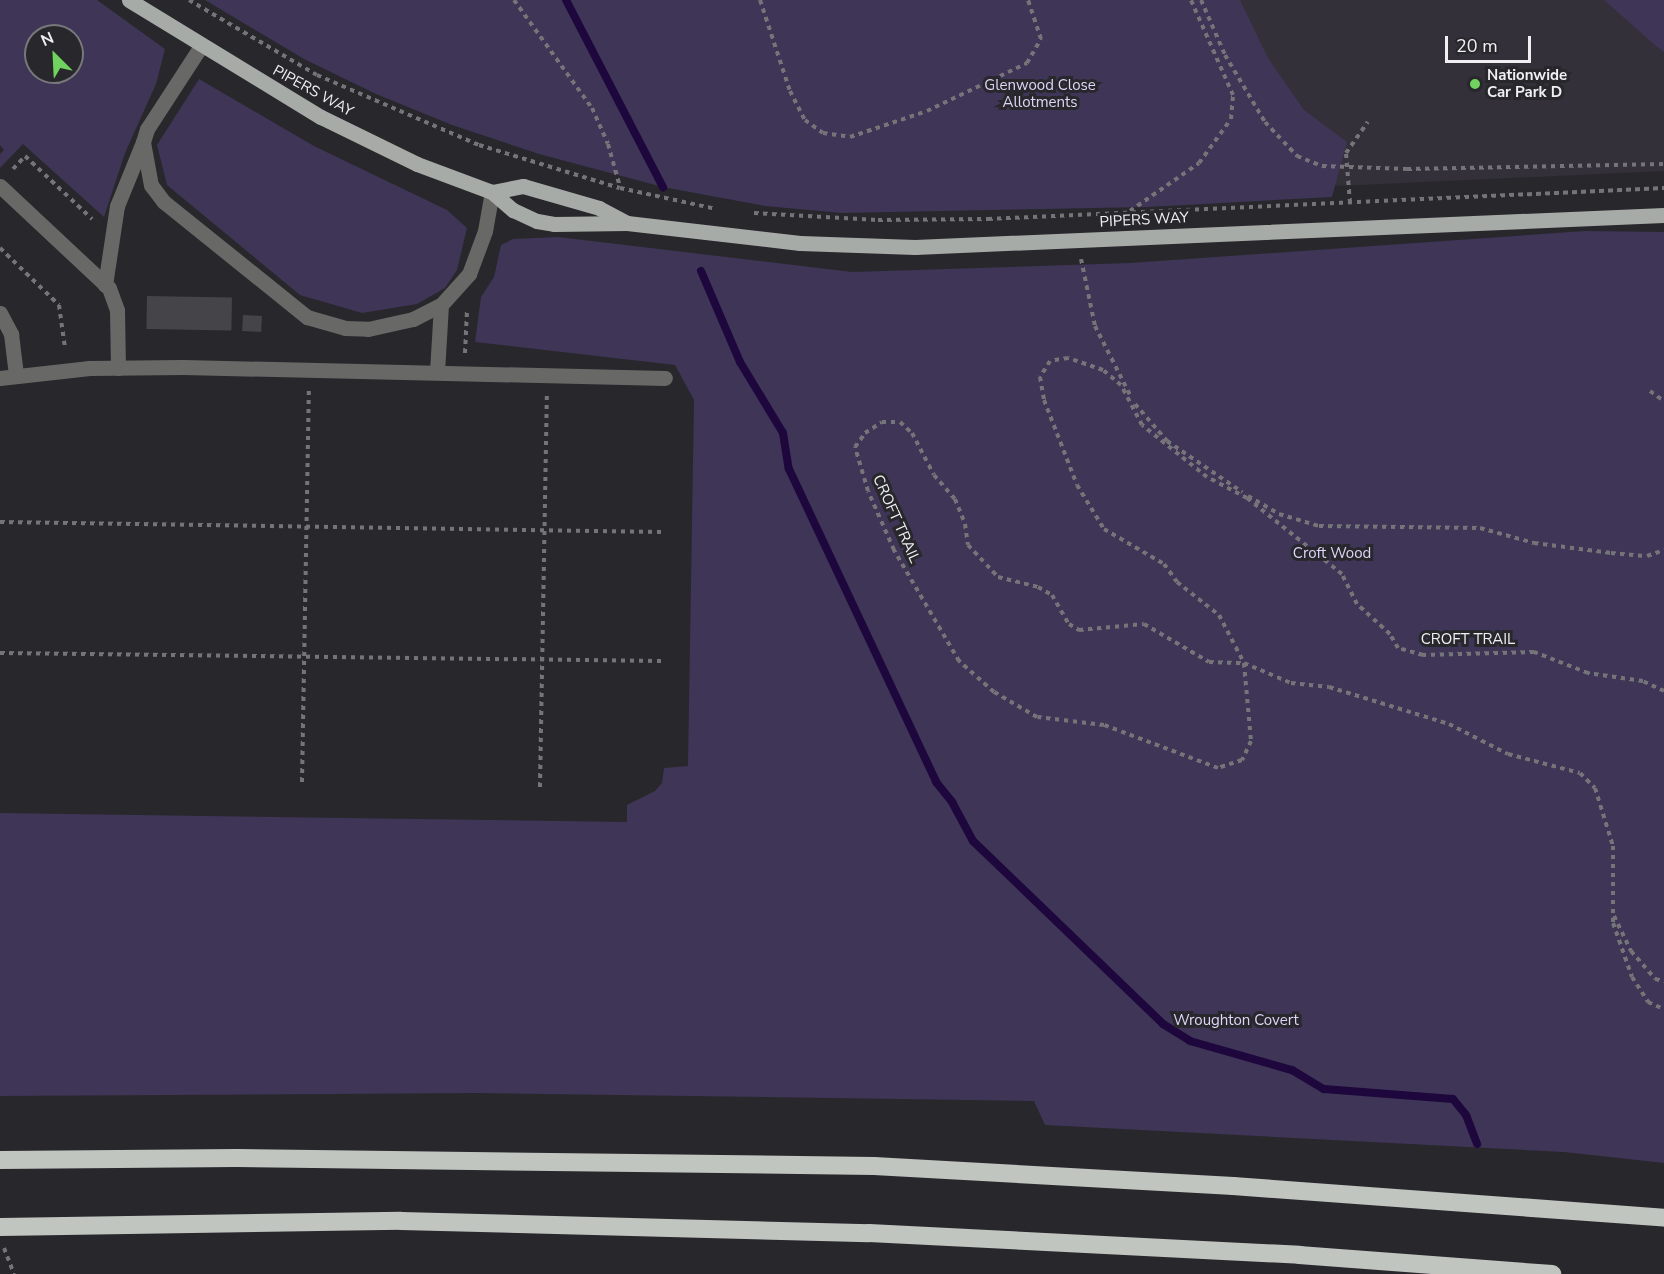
<!DOCTYPE html>
<html>
<head>
<meta charset="utf-8">
<style>
	body { margin:0 }
	#map { position:relative; width:1664px; height:1274px; overflow:hidden; background:#28272c; font-family:"Nunito Sans",sans-serif }
	div>[style] { position:absolute }
	[style*='--x'] { left:calc(var(--x)*1px); top:calc(var(--y)*1px); width:calc(var(--w)*1px); rotate:calc(var(--a)*1deg) }
	.built>* { inset:0; background:#33303a }
	.green>* { inset:0; background:#3f3556 }
	.stream>* { height:8px; margin:-4px; padding:0 4px; transform-origin:4px; border-radius:4px; background:#1e073d }
	.building>* { inset:0; background:#454449; transform-origin:0 0 }
	.path>* { height:4px; margin-top:-2px; transform-origin:0; background:repeating-linear-gradient(90deg,#757478 0 4.5px,transparent 0 9px) }
	.minor>* { height:15px; margin:-7.5px; padding:0 7.5px; transform-origin:7.5px; border-radius:7.5px; background:#686967 }
	.major>* { height:15px; margin:-7.5px; padding:0 7.5px; transform-origin:7.5px; border-radius:7.5px; background:#a7aba7 }
	.highway>* { height:18px; margin:-9px; padding:0 9px; transform-origin:9px; border-radius:9px; background:#c0c5c0 }
	.dots>* { width:16px; height:16px; translate:-50% -50%; box-sizing:border-box; border:3px solid #28272c; border-radius:50% }
	span { translate:-50% -50%; white-space:nowrap; text-align:center; line-height:1.15; -webkit-text-stroke:6px #28272c; paint-order:stroke }
	.poi-label { font-size:15px; color:#f0eff2; font-weight:700 }
	.left { translate:0 -50%; text-align:left }
	.park-label { font-size:15px; color:#ded5f9 }
	.street-label { font-size:15px; color:#f0eff2 }
	.north { position:absolute; left:24px; top:24px; width:60px; height:60px; box-sizing:border-box; background:#28272c; border:2px solid #78777b; border-radius:50%; rotate:336deg; font-size:16px; font-weight:700; line-height:24px; text-align:center; color:#f0eff2 }
	.north::after { content:''; display:block; margin:auto; width:21px; height:27px; background:#70d35f; clip-path:polygon(50% 0,100% 100%,50% 72%,0 100%) }
	.scale { position:absolute; left:1445px; top:36px; width:86px; height:27px; box-sizing:border-box; border:3px solid #f0eff2; border-top:0; padding-left:8px; font-size:18px; line-height:21px; white-space:nowrap; color:#f0eff2; -webkit-text-stroke:4px #28272c; paint-order:stroke }
</style>
</head>
<body>
<div id="map">
	<div class="built">
		<i style="clip-path:polygon(1196px 0,1664px 0,1664px 171px,1338px 186px,1294px 167px)"></i>
	</div>
	<div class="green">
		<i style="clip-path:polygon(evenodd,0 0,97px 0,165px 49px,156px 84px,125px 153px,104px 217px,23px 144px,0 168px,0 154px,4px 150px,0 145px,0 0,36px 36px,72px 36px,72px 72px,36px 72px,36px 36px)"></i>
		<i style="clip-path:polygon(205px 0,1240px 0,1268px 58px,1304px 110px,1347px 142px,1332px 197px,1148px 207px,842px 213px,765px 206px,663px 187px,539px 154px,452px 125px,376px 94px,304px 59px)"></i>
		<i style="clip-path:polygon(1604px 0,1664px 0,1664px 52px,1656px 46px)"></i>
		<i style="clip-path:polygon(199px 79px,314px 146px,447px 210px,467px 228px,457px 270px,445px 288px,417px 304px,362px 313px,300px 295px,167px 185px,157px 145px)"></i>
		<i style="clip-path:polygon(1585px 231px,1664px 232px,1664px 1163px,1564px 1152px,1045px 1125px,1034px 1101px,478px 1093px,0 1096px,0 813px,627px 822px,627px 805px,655px 791px,662px 783px,664px 768px,688px 766px,694px 400px,675px 365px,475px 342px,481px 297px,494px 277px,501px 245px,513px 239px,558px 237px,852px 272px,1130px 263px)"></i>
	</div>
	<div class="stream">
		<i style="--x:566;--y:0;--w:211;--a:62.6"></i>
		<i style="--x:701;--y:271;--w:99;--a:66.8"></i>
		<i style="--x:740;--y:362;--w:83;--a:58.8"></i>
		<i style="--x:783;--y:433;--w:36;--a:81"></i>
		<i style="--x:789;--y:469;--w:346;--a:64.8"></i>
		<i style="--x:936;--y:782;--w:26;--a:51"></i>
		<i style="--x:952;--y:802;--w:44;--a:61.7"></i>
		<i style="--x:973;--y:841;--w:264;--a:43.9"></i>
		<i style="--x:1163;--y:1024;--w:32;--a:32"></i>
		<i style="--x:1190;--y:1041;--w:106;--a:15.9"></i>
		<i style="--x:1292;--y:1070;--w:37;--a:31"></i>
		<i style="--x:1324;--y:1089;--w:129;--a:4.4"></i>
		<i style="--x:1453;--y:1099;--w:21;--a:51"></i>
		<i style="--x:1466;--y:1115;--w:31;--a:69"></i>
	</div>
	<div class="building">
		<i style="left:147px;top:296px;width:85px;height:33px;rotate:1deg"></i>
		<i style="left:243px;top:315px;width:19px;height:16px;rotate:3deg"></i>
	</div>
	<div class="path">
		<i style="--x:189;--y:0;--w:148;--a:30.4"></i>
		<i style="--x:317;--y:75;--w:176;--a:23.4"></i>
		<i style="--x:479;--y:145;--w:147;--a:17"></i>
		<i style="--x:620;--y:188;--w:98;--a:12.3"></i>
		<i style="--x:514;--y:0;--w:133;--a:54.2"></i>
		<i style="--x:592;--y:108;--w:39;--a:66"></i>
		<i style="--x:608;--y:144;--w:45;--a:74.4"></i>
		<i style="--x:760;--y:0;--w:96;--a:71.8"></i>
		<i style="--x:790;--y:91;--w:33;--a:63"></i>
		<i style="--x:805;--y:120;--w:22;--a:36"></i>
		<i style="--x:823;--y:133;--w:27;--a:8"></i>
		<i style="--x:850;--y:137;--w:81;--a:-18.7"></i>
		<i style="--x:927;--y:111;--w:111;--a:-25.6"></i>
		<i style="--x:1027;--y:63;--w:28;--a:-60"></i>
		<i style="--x:1041;--y:39;--w:41;--a:-108.4"></i>
		<i style="--x:1201;--y:0;--w:60;--a:66.4"></i>
		<i style="--x:1225;--y:55;--w:78;--a:59.2"></i>
		<i style="--x:1265;--y:122;--w:47;--a:46.7"></i>
		<i style="--x:1297;--y:156;--w:27;--a:22"></i>
		<i style="--x:1322;--y:166;--w:85;--a:2"></i>
		<i style="--x:1407;--y:169;--w:257;--a:-1.1"></i>
		<i style="--x:13;--y:169;--w:18;--a:-47"></i>
		<i style="--x:25;--y:156;--w:92;--a:43.2"></i>
		<i style="--x:1350;--y:203;--w:50;--a:-94.6"></i>
		<i style="--x:1346;--y:153;--w:38;--a:-55"></i>
		<i style="--x:1130;--y:211;--w:84;--a:-34.8"></i>
		<i style="--x:1199;--y:163;--w:54;--a:-54"></i>
		<i style="--x:1231;--y:119;--w:24;--a:-85"></i>
		<i style="--x:1233;--y:95;--w:104;--a:-113.9"></i>
		<i style="--x:754;--y:213;--w:124;--a:3.2"></i>
		<i style="--x:878;--y:220;--w:110;--a:-0.5"></i>
		<i style="--x:988;--y:219;--w:677;--a:-2.63"></i>
		<i style="--x:0;--y:248;--w:82;--a:44"></i>
		<i style="--x:59;--y:305;--w:43;--a:82.1"></i>
		<i style="--x:1081;--y:259;--w:68;--a:78.2"></i>
		<i style="--x:1095;--y:326;--w:77;--a:63.1"></i>
		<i style="--x:465;--y:353;--w:43;--a:-87.3"></i>
		<i style="--x:1650;--y:391;--w:17;--a:36"></i>
		<i style="--x:1135;--y:404;--w:49;--a:49.1"></i>
		<i style="--x:1167;--y:441;--w:91;--a:34.2"></i>
		<i style="--x:882;--y:422;--w:18;--a:0"></i>
		<i style="--x:900;--y:422;--w:16;--a:43"></i>
		<i style="--x:912;--y:433;--w:47;--a:62.4"></i>
		<i style="--x:934;--y:475;--w:32;--a:49"></i>
		<i style="--x:955;--y:499;--w:27;--a:68"></i>
		<i style="--x:965;--y:524;--w:21;--a:82"></i>
		<i style="--x:968;--y:545;--w:44;--a:46.8"></i>
		<i style="--x:998;--y:577;--w:41;--a:14"></i>
		<i style="--x:1038;--y:587;--w:16;--a:30"></i>
		<i style="--x:1052;--y:595;--w:34;--a:60"></i>
		<i style="--x:1069;--y:624;--w:12;--a:31"></i>
		<i style="--x:1079;--y:630;--w:65;--a:-5.3"></i>
		<i style="--x:1144;--y:624;--w:75;--a:30.3"></i>
		<i style="--x:1209;--y:662;--w:35;--a:2"></i>
		<i style="--x:1244;--y:663;--w:78;--a:84.9"></i>
		<i style="--x:1251;--y:741;--w:21;--a:115"></i>
		<i style="--x:1242;--y:760;--w:25;--a:162"></i>
		<i style="--x:1218;--y:768;--w:122;--a:-159.3"></i>
		<i style="--x:1104;--y:725;--w:67;--a:-173.2"></i>
		<i style="--x:1037;--y:717;--w:50;--a:-149.8"></i>
		<i style="--x:994;--y:692;--w:47;--a:-138.5"></i>
		<i style="--x:959;--y:661;--w:129;--a:-120.4"></i>
		<i style="--x:894;--y:550;--w:64;--a:-113.8"></i>
		<i style="--x:868;--y:491;--w:46;--a:-106.5"></i>
		<i style="--x:855;--y:447;--w:17;--a:-54"></i>
		<i style="--x:865;--y:433;--w:20;--a:-33"></i>
		<i style="--x:1248;--y:496;--w:36;--a:30"></i>
		<i style="--x:1279;--y:514;--w:42;--a:16.7"></i>
		<i style="--x:1319;--y:526;--w:161;--a:0.7"></i>
		<i style="--x:1480;--y:528;--w:56;--a:15.5"></i>
		<i style="--x:1534;--y:543;--w:78;--a:7.4"></i>
		<i style="--x:1611;--y:553;--w:36;--a:5"></i>
		<i style="--x:1647;--y:556;--w:18;--a:-19"></i>
		<i style="--x:0;--y:522;--w:663;--a:0.86"></i>
		<i style="--x:0;--y:653;--w:662;--a:0.69"></i>
		<i style="--x:1664;--y:691;--w:23;--a:-155"></i>
		<i style="--x:1643;--y:681;--w:56;--a:-171.7"></i>
		<i style="--x:1588;--y:673;--w:58;--a:-158.7"></i>
		<i style="--x:1534;--y:652;--w:111;--a:178.5"></i>
		<i style="--x:1423;--y:655;--w:26;--a:-164"></i>
		<i style="--x:1398;--y:648;--w:16;--a:-120"></i>
		<i style="--x:1390;--y:634;--w:45;--a:-137.7"></i>
		<i style="--x:1357;--y:604;--w:34;--a:-117"></i>
		<i style="--x:1342;--y:574;--w:122;--a:-141.3"></i>
		<i style="--x:1247;--y:498;--w:45;--a:-152.3"></i>
		<i style="--x:1207;--y:477;--w:83;--a:-141.3"></i>
		<i style="--x:1142;--y:425;--w:45;--a:-117.7"></i>
		<i style="--x:1121;--y:385;--w:23;--a:-140"></i>
		<i style="--x:1103;--y:370;--w:37;--a:-161"></i>
		<i style="--x:1068;--y:358;--w:18;--a:171"></i>
		<i style="--x:1050;--y:361;--w:19;--a:122"></i>
		<i style="--x:1040;--y:377;--w:23;--a:80"></i>
		<i style="--x:1044;--y:400;--w:91;--a:68.8"></i>
		<i style="--x:1077;--y:485;--w:52;--a:58.5"></i>
		<i style="--x:1104;--y:529;--w:69;--a:30.3"></i>
		<i style="--x:1164;--y:564;--w:22;--a:54"></i>
		<i style="--x:1177;--y:582;--w:53;--a:38.2"></i>
		<i style="--x:1219;--y:615;--w:54;--a:62.5"></i>
		<i style="--x:1244;--y:663;--w:51;--a:23.1"></i>
		<i style="--x:1291;--y:683;--w:38;--a:6"></i>
		<i style="--x:1329;--y:687;--w:126;--a:17.1"></i>
		<i style="--x:1449;--y:724;--w:66;--a:27"></i>
		<i style="--x:1508;--y:754;--w:74;--a:14.8"></i>
		<i style="--x:1580;--y:773;--w:21;--a:45"></i>
		<i style="--x:1595;--y:788;--w:61;--a:72.8"></i>
		<i style="--x:1613;--y:846;--w:77;--a:90"></i>
		<i style="--x:1613;--y:923;--w:57;--a:70.6"></i>
		<i style="--x:1632;--y:977;--w:30;--a:57"></i>
		<i style="--x:1648;--y:1002;--w:17;--a:24"></i>
		<i style="--x:302;--y:782;--w:392;--a:-89"></i>
		<i style="--x:540;--y:787;--w:392;--a:-89"></i>
		<i style="--x:1614;--y:916;--w:39;--a:64"></i>
		<i style="--x:1631;--y:951;--w:37;--a:49"></i>
		<i style="--x:1655;--y:979;--w:9;--a:13"></i>
		<i style="--x:4;--y:1248;--w:28;--a:69"></i>
	</div>
	<div class="minor">
		<i style="--x:201;--y:46;--w:99;--a:123"></i>
		<i style="--x:147;--y:129;--w:14;--a:107"></i>
		<i style="--x:143;--y:142;--w:44;--a:79.5"></i>
		<i style="--x:151;--y:185;--w:21;--a:53"></i>
		<i style="--x:164;--y:202;--w:184;--a:38.8"></i>
		<i style="--x:307;--y:317;--w:40;--a:16"></i>
		<i style="--x:345;--y:328;--w:23;--a:2"></i>
		<i style="--x:368;--y:329;--w:46;--a:-12.5"></i>
		<i style="--x:413;--y:319;--w:31;--a:-27"></i>
		<i style="--x:441;--y:305;--w:42;--a:-47.9"></i>
		<i style="--x:469;--y:274;--w:46;--a:-69.6"></i>
		<i style="--x:485;--y:231;--w:40;--a:-80"></i>
		<i style="--x:0;--y:186;--w:149;--a:43.1"></i>
		<i style="--x:109;--y:288;--w:23;--a:70"></i>
		<i style="--x:117;--y:310;--w:58;--a:89"></i>
		<i style="--x:105;--y:285;--w:80;--a:-81.4"></i>
		<i style="--x:117;--y:206;--w:69;--a:-67.9"></i>
		<i style="--x:0;--y:313;--w:24;--a:62"></i>
		<i style="--x:11;--y:334;--w:41;--a:83"></i>
		<i style="--x:437;--y:372;--w:67;--a:-86.6"></i>
		<i style="--x:0;--y:378;--w:90;--a:-6.4"></i>
		<i style="--x:89;--y:368;--w:94;--a:-0.6"></i>
		<i style="--x:183;--y:367;--w:482;--a:1.3"></i>
	</div>
	<div class="major">
		<i style="--x:129;--y:0;--w:225;--a:31.4"></i>
		<i style="--x:321;--y:117;--w:107;--a:26.1"></i>
		<i style="--x:417;--y:164;--w:80;--a:20.5"></i>
		<i style="--x:492;--y:192;--w:28;--a:41"></i>
		<i style="--x:513;--y:210;--w:26;--a:25"></i>
		<i style="--x:537;--y:221;--w:17;--a:10"></i>
		<i style="--x:554;--y:224;--w:73;--a:-0.8"></i>
		<i style="--x:627;--y:223;--w:174;--a:6.6"></i>
		<i style="--x:800;--y:243;--w:115;--a:2"></i>
		<i style="--x:915;--y:247;--w:750;--a:-2.45"></i>
		<i style="--x:492;--y:192;--w:32;--a:-11"></i>
		<i style="--x:523;--y:186;--w:79;--a:16.1"></i>
		<i style="--x:599;--y:208;--w:32;--a:28"></i>
	</div>
	<div class="highway">
		<i style="--x:0;--y:1160;--w:237;--a:-0.5"></i>
		<i style="--x:237;--y:1158;--w:637;--a:0.72"></i>
		<i style="--x:874;--y:1166;--w:360;--a:3.2"></i>
		<i style="--x:1233;--y:1186;--w:432;--a:4.2"></i>
		<i style="--x:0;--y:1227;--w:401;--a:-0.9"></i>
		<i style="--x:401;--y:1221;--w:468;--a:1.5"></i>
		<i style="--x:869;--y:1233;--w:431;--a:2.9"></i>
		<i style="--x:1299;--y:1255;--w:254;--a:4.3"></i>
	</div>
	<div class="dots">
		<i style="left:1475px;top:84px;background:#70d35f"></i>
	</div>
	<div class="poi-label">
		<span class="left" style="left:1487px;top:84px">Nationwide<br>Car Park D</span>
	</div>
	<div class="park-label">
		<span style="left:1040px;top:94px">Glenwood Close<br>Allotments</span>
		<span style="left:1332px;top:554px">Croft Wood</span>
		<span style="left:1236px;top:1021px">Wroughton Covert</span>
	</div>
	<div class="street-label">
		<span style="left:313px;top:91px;rotate:29deg">PIPERS WAY</span>
		<span style="left:1144px;top:220px;rotate:-3deg">PIPERS WAY</span>
		<span style="left:896px;top:519px;rotate:66deg">CROFT TRAIL</span>
		<span style="left:1468px;top:640px">CROFT TRAIL</span>
	</div>
	<div class="north">N</div>
	<div class="scale">20 m</div>
</div>
</body>
</html>
